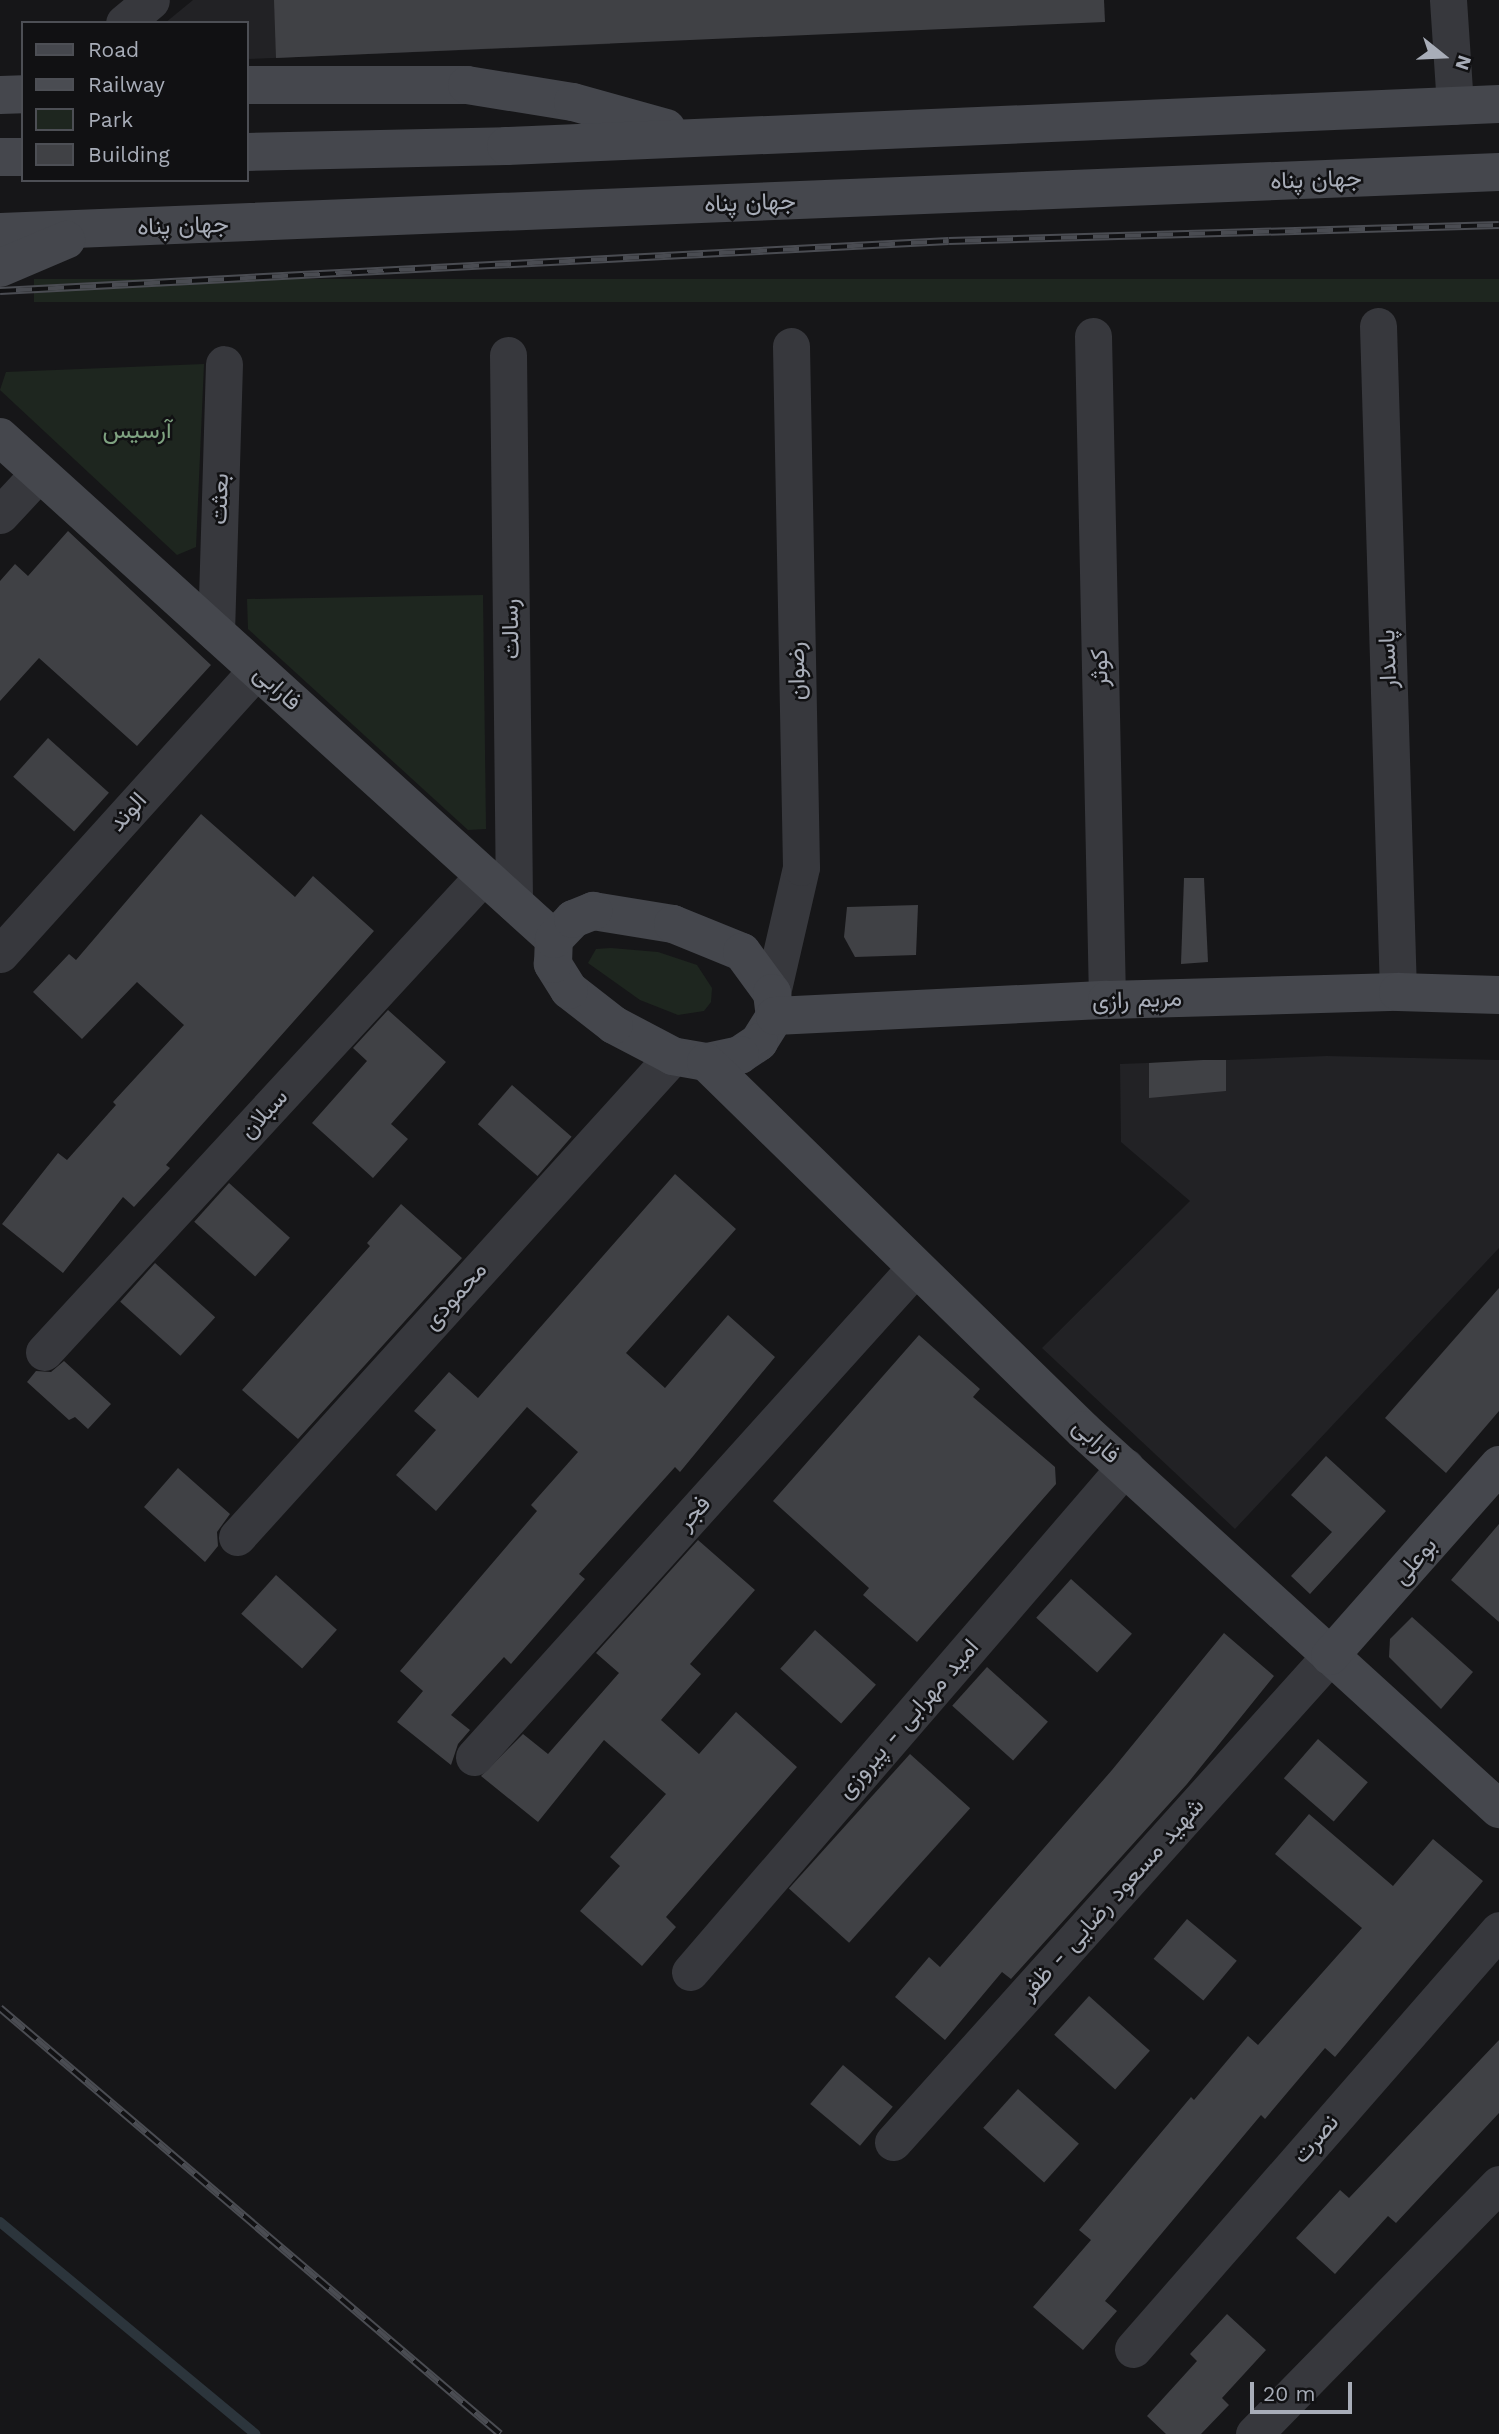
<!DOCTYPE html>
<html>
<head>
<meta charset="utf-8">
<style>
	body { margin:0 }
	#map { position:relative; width:1499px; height:2434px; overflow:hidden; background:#161618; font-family:"Work Sans",Vazirmatn,sans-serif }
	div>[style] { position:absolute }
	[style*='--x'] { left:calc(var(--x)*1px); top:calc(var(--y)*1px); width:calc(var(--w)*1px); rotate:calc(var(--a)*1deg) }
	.built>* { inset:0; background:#222225 }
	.green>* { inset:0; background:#1e261f; transform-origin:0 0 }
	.stream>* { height:10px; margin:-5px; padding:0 5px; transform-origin:5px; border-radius:5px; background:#2c353c }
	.building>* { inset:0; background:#404145; transform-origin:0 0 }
	.street>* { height:37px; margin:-18.5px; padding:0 18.5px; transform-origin:18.5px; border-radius:18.5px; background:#37383d }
	.secondary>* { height:38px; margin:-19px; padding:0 19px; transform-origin:19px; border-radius:19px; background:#45474d }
	.rail>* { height:8px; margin-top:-4px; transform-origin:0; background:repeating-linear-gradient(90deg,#111113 0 16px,#4a4c52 0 32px); box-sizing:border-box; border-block:2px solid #4a4c52 }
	span { translate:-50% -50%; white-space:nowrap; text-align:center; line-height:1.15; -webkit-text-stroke:5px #111113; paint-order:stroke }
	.street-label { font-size:24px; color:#a8adb8 }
	.park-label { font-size:24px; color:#7fa381 }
	.legend { position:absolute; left:21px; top:21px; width:228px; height:161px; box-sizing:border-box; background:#111113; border:2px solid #4d4f55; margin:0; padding:9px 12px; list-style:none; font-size:21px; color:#a8adb8 }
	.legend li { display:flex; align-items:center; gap:14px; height:35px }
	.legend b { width:35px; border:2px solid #4d4f55 }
	.north { position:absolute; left:1408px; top:21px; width:70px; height:70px; -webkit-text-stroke:5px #111113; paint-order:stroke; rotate:108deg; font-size:19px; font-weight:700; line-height:28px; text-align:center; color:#a8adb8 }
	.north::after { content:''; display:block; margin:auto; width:24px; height:32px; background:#a8adb8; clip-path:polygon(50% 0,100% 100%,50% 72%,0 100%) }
	.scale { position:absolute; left:1250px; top:2382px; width:102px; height:32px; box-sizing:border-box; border:4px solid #a8adb8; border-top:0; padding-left:9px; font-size:21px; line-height:24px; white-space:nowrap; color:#a8adb8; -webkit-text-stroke:5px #111113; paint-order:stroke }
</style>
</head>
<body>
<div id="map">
	<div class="built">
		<i style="clip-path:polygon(193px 0,608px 0,610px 44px,247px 59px,247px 23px,165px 23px)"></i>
		<i style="clip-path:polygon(1327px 1056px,1499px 1060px,1499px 1248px,1235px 1529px,1042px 1348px,1190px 1201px,1121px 1142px,1120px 1064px)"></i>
	</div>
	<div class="green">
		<i style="left:1499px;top:279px;width:23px;height:1465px;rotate:90deg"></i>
		<i style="clip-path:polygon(204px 364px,196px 547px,177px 555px,0 390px,6px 372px)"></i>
		<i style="clip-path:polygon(483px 595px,486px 829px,468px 830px,248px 629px,247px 599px)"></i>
		<i style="clip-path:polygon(611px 948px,658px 952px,697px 965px,712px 988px,711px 1002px,704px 1011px,678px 1015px,640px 1000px,588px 963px,596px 949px)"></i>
	</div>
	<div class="stream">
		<i style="--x:0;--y:2222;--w:332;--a:39.7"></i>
	</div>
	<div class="building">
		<i style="clip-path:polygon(274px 0,1104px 0,1105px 22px,276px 58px)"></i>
		<i style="clip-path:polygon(68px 531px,211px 665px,137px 746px,39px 658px,0 701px,0 581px,15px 564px,28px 576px)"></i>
		<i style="left:48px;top:738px;width:82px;height:52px;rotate:42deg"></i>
		<i style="clip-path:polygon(201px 814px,295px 897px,313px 876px,374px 931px,166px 1165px,170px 1168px,134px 1207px,123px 1197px,63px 1273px,2px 1224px,58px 1153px,67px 1160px,116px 1105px,113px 1102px,184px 1025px,137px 982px,82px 1039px,33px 992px,69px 954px,76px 960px)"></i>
		<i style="clip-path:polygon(1184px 878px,1204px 878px,1208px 962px,1181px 964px)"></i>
		<i style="clip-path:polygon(918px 905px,916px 955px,855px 957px,844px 937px,847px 907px)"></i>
		<i style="clip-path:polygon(388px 1010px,446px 1062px,391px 1124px,408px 1139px,373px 1178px,312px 1123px,367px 1061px,353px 1048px)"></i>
		<i style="clip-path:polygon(1203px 1060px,1226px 1060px,1226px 1091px,1149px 1098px,1149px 1063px)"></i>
		<i style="left:512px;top:1085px;width:79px;height:52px;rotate:41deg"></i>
		<i style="clip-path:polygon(675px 1174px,736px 1229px,626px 1353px,665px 1388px,728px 1315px,775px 1357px,680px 1472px,675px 1467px,579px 1574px,585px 1579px,511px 1664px,504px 1657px,451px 1715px,470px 1730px,458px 1744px,451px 1765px,397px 1722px,423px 1691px,400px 1671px,537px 1511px,531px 1505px,578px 1452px,527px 1407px,436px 1511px,396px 1475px,436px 1430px,414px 1411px,449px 1372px,478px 1398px)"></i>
		<i style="left:229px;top:1183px;width:82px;height:52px;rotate:42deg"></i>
		<i style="clip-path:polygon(401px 1204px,462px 1258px,298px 1439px,242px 1390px,370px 1246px,367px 1243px)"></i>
		<i style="left:155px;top:1263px;width:81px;height:52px;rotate:42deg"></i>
		<i style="clip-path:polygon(1499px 1288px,1499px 1411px,1446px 1473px,1385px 1418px)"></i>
		<i style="clip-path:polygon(919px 1335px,980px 1389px,973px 1397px,1055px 1467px,1056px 1484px,917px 1642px,863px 1595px,869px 1588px,773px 1501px)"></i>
		<i style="clip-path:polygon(64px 1361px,111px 1404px,88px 1429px,75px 1417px,69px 1420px,27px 1382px,36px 1371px,51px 1372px)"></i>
		<i style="clip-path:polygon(1326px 1456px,1386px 1511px,1310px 1594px,1291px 1576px,1332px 1532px,1291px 1495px)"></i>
		<i style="clip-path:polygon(178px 1468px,230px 1514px,217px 1532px,218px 1546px,205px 1562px,144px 1507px)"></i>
		<i style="clip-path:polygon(1499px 1524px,1499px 1622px,1451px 1580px)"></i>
		<i style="clip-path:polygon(698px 1540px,755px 1590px,690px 1664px,701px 1674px,661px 1720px,699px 1754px,736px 1712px,797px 1767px,666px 1917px,676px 1927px,642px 1966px,580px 1911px,620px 1866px,610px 1857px,666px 1794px,604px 1740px,538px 1822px,481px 1776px,523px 1734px,548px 1754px,619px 1673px,596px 1653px)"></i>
		<i style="left:276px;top:1575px;width:82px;height:52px;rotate:42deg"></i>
		<i style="left:1071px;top:1579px;width:82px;height:52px;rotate:42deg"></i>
		<i style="clip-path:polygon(1412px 1617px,1473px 1672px,1441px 1709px,1389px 1657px,1390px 1639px)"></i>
		<i style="left:815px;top:1630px;width:82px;height:52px;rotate:42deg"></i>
		<i style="clip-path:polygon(1224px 1633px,1274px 1676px,1187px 1784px,1011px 1979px,1002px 1972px,945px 2040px,895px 1997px,929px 1957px,940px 1967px,1112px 1770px)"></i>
		<i style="left:987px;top:1667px;width:82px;height:52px;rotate:42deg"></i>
		<i style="left:1318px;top:1739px;width:66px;height:52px;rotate:41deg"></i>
		<i style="left:910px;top:1754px;width:81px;height:181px;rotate:42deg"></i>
		<i style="clip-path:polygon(1309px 1814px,1393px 1886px,1433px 1839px,1483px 1881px,1335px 2057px,1325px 2048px,1265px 2119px,1261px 2115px,1105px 2301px,1117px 2311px,1083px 2350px,1033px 2307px,1091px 2240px,1079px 2230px,1191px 2097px,1194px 2100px,1248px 2036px,1258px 2045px,1362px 1928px,1275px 1854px)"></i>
		<i style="left:1187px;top:1919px;width:65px;height:52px;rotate:40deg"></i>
		<i style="left:1089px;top:1996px;width:82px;height:52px;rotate:42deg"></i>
		<i style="clip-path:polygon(1499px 2040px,1499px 2113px,1396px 2223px,1388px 2216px,1335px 2274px,1296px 2238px,1340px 2190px,1349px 2198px)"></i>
		<i style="left:843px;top:2065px;width:65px;height:51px;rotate:40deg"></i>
		<i style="left:1018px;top:2089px;width:82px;height:52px;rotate:42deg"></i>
		<i style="clip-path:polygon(1227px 2314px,1266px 2350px,1222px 2398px,1229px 2405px,1201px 2434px,1166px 2434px,1147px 2416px,1197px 2361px,1190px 2354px)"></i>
	</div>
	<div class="street">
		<i style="--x:1448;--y:0;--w:106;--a:86.2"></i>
		<i style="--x:124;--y:23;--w:35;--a:-40"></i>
		<i style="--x:1378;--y:326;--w:666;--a:88.28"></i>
		<i style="--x:1093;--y:336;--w:664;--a:88.79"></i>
		<i style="--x:508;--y:355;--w:548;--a:89.37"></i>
		<i style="--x:0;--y:515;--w:57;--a:-47.1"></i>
		<i style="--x:216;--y:633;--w:269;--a:-88.3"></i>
		<i style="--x:0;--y:954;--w:383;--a:-47.9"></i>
		<i style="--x:772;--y:993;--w:129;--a:-77"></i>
		<i style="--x:801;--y:867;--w:521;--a:-91.1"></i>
		<i style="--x:44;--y:1352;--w:649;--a:-47.31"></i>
		<i style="--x:237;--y:1537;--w:649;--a:-47.81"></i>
		<i style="--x:474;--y:1757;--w:657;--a:-47.96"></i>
		<i style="--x:690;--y:1972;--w:667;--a:-49.26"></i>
		<i style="--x:893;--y:2142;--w:654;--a:-48.04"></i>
		<i style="--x:1133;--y:2349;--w:556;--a:-48.86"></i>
		<i style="--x:1254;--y:2434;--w:350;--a:-45.6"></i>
	</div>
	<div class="secondary">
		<i style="--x:247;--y:85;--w:220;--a:0"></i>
		<i style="--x:467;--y:85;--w:107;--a:9.1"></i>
		<i style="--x:573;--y:102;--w:97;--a:15.6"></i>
		<i style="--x:0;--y:95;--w:23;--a:-2"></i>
		<i style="--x:247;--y:152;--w:259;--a:-1.3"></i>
		<i style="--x:506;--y:146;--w:994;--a:-2.42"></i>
		<i style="--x:0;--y:157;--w:23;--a:0"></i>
		<i style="--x:0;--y:232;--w:1500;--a:-2.29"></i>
		<i style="--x:0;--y:268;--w:72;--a:-23"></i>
		<i style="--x:0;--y:437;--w:748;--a:42.18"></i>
		<i style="--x:593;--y:911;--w:81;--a:9.2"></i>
		<i style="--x:673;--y:924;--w:74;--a:22.1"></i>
		<i style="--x:742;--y:952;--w:51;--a:53.8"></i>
		<i style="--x:772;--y:993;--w:23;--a:83"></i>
		<i style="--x:775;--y:1016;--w:31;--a:122"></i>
		<i style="--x:759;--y:1042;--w:23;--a:146"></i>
		<i style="--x:740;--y:1055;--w:35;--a:168"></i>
		<i style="--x:706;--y:1062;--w:34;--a:-170"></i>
		<i style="--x:673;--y:1056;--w:67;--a:-152.3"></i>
		<i style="--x:614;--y:1025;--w:57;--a:-142.1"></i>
		<i style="--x:569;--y:990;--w:31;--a:-122"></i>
		<i style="--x:553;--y:964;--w:25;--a:-88"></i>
		<i style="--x:554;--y:939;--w:28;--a:-46"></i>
		<i style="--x:573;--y:919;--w:22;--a:-22"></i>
		<i style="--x:775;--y:1016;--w:332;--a:-2.8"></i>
		<i style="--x:1107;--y:1000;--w:291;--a:-1.6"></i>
		<i style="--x:1398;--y:992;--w:101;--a:1.7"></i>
		<i style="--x:706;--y:1062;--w:527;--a:44.31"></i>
		<i style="--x:1083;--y:1430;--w:563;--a:42.34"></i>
		<i style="--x:1330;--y:1656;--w:255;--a:-48.5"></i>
	</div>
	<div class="rail">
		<i style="--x:0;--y:291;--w:950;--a:-3.02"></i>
		<i style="--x:949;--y:241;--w:550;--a:-1.67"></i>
		<i style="--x:0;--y:2008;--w:657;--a:40.43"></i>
	</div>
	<div class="street-label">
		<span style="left:1316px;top:180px;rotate:-2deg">جهان پناه</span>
		<span style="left:750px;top:203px;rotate:-2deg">جهان پناه</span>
		<span style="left:183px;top:226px;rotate:-2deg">جهان پناه</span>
		<span style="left:220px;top:499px;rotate:-88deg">بعثت</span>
		<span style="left:511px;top:629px;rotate:-91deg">رسالت</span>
		<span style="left:1388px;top:659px;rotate:-92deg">پاسدار</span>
		<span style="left:1100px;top:668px;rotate:-91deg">کوثر</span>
		<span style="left:797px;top:671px;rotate:-91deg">رضوان</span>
		<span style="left:277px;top:688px;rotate:42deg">فارابی</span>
		<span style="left:128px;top:812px;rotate:-48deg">الوند</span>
		<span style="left:1137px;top:1000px;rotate:-2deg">مریم رازی</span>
		<span style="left:264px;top:1114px;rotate:-47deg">سبلان</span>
		<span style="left:455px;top:1296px;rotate:-48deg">محمودی</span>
		<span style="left:1096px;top:1441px;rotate:42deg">فارابی</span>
		<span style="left:694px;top:1513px;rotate:-48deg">فجر</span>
		<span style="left:1415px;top:1561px;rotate:-49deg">بوعلی</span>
		<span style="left:908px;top:1719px;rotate:-49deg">امید مهرابی - پیروزی</span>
		<span style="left:1112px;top:1899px;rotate:-48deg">شهید مسعود رضایی - ظفر</span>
		<span style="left:1316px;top:2139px;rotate:-49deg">نصرت</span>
	</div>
	<div class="park-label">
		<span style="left:137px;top:431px">آرسیس</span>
	</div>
	<ul class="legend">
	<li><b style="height:9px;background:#45474d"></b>Road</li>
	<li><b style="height:9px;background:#4a4c52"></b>Railway</li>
	<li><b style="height:19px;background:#1e261f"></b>Park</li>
	<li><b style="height:19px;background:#404145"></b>Building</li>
	</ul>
	<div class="north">N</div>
	<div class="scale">20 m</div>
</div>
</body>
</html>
